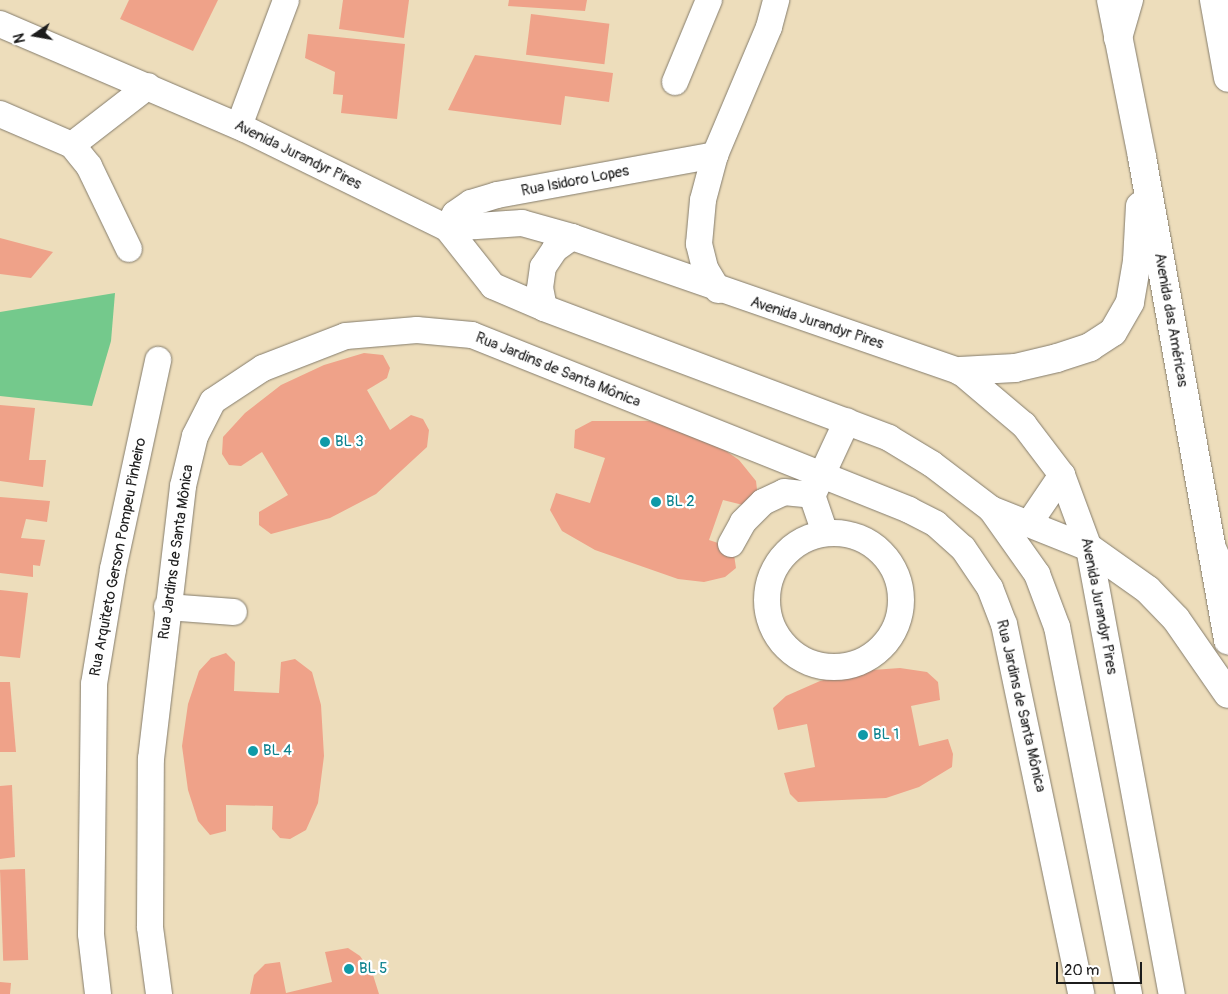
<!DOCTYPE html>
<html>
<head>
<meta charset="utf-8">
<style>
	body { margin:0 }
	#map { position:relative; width:1228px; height:994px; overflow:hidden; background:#edddbb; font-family:Pangolin,sans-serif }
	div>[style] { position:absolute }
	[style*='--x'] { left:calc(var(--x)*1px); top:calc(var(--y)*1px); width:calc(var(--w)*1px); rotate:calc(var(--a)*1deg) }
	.green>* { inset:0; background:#74c98c }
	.building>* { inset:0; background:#efa289; transform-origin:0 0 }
	.roads { filter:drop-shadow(0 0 1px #847c6c) drop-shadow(0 0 1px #847c6c) }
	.street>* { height:26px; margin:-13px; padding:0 13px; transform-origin:13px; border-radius:13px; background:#fff }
	.street>.ring { margin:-13px; padding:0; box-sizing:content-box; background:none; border:26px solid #fff; border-radius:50% }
	.secondary>* { height:28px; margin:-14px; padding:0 14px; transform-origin:14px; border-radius:14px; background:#fff }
	.highway>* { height:28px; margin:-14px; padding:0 14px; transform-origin:14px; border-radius:14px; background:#fff }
	.dots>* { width:14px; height:14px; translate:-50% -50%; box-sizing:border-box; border:2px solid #fff; border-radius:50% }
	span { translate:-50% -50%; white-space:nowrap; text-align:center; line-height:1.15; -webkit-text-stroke:4.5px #fff; paint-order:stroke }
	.street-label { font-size:15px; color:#1c1c1c }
	.culture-label { font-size:15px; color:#0d838f }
	.left { translate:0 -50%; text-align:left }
	.north { position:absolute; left:10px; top:10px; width:50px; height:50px; -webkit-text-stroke:4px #fff; paint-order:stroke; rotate:258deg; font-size:14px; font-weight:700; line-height:20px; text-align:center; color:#1c1c1c }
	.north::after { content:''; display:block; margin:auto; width:18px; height:22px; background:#1c1c1c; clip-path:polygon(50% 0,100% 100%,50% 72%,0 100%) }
	.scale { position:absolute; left:1056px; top:962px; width:86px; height:22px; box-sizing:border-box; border:2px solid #1c1c1c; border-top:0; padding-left:6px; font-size:15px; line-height:18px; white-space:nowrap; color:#1c1c1c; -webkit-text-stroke:4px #fff; paint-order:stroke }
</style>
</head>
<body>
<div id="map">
	<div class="green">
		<i style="clip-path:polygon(115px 293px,111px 341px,92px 406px,0 396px,0 312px)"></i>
	</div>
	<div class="building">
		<i style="clip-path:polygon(129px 0,218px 0,193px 51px,120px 19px)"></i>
		<i style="clip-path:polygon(343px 0,409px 0,404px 38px,339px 29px)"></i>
		<i style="clip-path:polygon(509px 0,587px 0,585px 11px,508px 6px)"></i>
		<i style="left:531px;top:14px;width:79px;height:41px;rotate:7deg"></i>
		<i style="clip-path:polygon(308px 34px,405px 44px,397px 119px,341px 113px,343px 95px,333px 94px,335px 72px,305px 58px)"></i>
		<i style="clip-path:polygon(475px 55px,613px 73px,609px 102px,565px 96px,561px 125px,448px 110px)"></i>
		<i style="clip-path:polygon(0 238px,53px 252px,31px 278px,0 274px)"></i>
		<i style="clip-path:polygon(364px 353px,383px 355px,390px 368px,387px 378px,367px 390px,390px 430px,411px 415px,423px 419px,429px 430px,427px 447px,376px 494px,330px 518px,271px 534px,259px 525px,259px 512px,288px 495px,262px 452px,241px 466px,229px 465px,222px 454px,223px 437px,245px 413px,281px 385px,324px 365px)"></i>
		<i style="clip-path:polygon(0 405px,35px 408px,29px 460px,46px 460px,43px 487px,0 481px)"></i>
		<i style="clip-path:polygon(592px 421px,649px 421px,706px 437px,739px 460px,756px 481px,758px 498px,747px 506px,723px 500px,709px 540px,733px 548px,736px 568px,725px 577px,704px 582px,678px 579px,595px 550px,562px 531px,550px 510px,556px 493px,590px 503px,605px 458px,574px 448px,575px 430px)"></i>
		<i style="clip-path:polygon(0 497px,50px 501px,47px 522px,26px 519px,21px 538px,45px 540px,40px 566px,33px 565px,33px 577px,0 573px)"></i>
		<i style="clip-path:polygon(0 590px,28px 593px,20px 658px,0 656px)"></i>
		<i style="clip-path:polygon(226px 653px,235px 662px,234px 691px,279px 693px,281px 662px,295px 659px,312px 672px,321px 705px,324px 756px,318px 803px,306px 830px,290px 839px,280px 838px,272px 829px,273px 806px,226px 805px,226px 831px,210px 835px,198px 821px,188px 790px,182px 746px,188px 704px,199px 671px,211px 658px)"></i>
		<i style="clip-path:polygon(900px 668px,927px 672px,938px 682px,940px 700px,911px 706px,919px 746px,948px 739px,953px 754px,952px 767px,919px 787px,886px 798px,798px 802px,790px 794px,784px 773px,815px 767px,807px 724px,778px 730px,773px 708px,786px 696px,820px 681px,859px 671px)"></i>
		<i style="clip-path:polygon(0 682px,10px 682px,16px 752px,0 752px)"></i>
		<i style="clip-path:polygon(12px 785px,15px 857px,0 859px,0 786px)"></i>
		<i style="left:25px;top:869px;width:91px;height:25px;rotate:88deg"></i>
		<i style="clip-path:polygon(348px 948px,360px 956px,373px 975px,379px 994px,250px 994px,254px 975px,265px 964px,280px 962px,286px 993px,332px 982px,325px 952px)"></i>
		<i style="clip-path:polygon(0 982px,11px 983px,10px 994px,0 994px)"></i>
	</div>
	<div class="roads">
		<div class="street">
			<i style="--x:0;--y:24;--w:267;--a:23.2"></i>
			<i style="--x:245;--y:129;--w:225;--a:26.1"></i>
			<i style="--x:447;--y:228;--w:74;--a:51.6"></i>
			<i style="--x:493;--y:286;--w:56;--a:23.3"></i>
			<i style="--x:544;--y:308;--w:369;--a:20.6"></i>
			<i style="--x:889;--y:438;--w:50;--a:31.2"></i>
			<i style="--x:932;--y:464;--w:74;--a:37.3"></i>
			<i style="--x:991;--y:509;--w:80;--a:54.7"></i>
			<i style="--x:1037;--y:574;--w:57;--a:69.3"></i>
			<i style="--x:1057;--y:627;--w:374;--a:78.9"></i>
			<i style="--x:675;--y:82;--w:89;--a:-67.5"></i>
			<i style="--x:0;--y:114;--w:78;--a:23.3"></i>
			<i style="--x:72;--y:145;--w:96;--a:-37.8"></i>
			<i style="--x:239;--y:126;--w:134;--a:-69.5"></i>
			<i style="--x:72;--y:145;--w:27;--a:51"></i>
			<i style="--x:89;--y:166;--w:92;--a:64.3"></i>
			<i style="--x:447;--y:228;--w:75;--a:-3.8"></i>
			<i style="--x:522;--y:223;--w:52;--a:15.6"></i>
			<i style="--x:572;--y:237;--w:410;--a:19.1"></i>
			<i style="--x:960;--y:371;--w:84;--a:40.2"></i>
			<i style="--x:1024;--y:425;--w:63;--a:52.8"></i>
			<i style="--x:1062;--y:475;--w:78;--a:69.7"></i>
			<i style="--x:1089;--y:548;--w:454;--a:79.5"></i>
			<i style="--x:447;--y:228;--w:16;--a:-60"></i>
			<i style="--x:455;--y:214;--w:19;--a:-35"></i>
			<i style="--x:471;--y:203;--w:27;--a:-17"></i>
			<i style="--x:497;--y:195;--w:222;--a:-10.4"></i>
			<i style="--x:718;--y:290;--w:26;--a:-121"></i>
			<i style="--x:705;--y:268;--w:25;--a:-104"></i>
			<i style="--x:699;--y:244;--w:44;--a:-84.8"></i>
			<i style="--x:703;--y:200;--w:47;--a:-75.1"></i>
			<i style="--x:715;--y:155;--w:139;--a:-67.1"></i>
			<i style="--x:769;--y:27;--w:28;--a:-75"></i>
			<i style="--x:544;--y:308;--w:20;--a:-101"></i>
			<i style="--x:540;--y:288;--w:21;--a:-82"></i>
			<i style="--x:543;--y:267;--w:22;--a:-56"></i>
			<i style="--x:555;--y:249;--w:21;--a:-35"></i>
			<i style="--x:814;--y:492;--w:78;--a:-65.1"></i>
			<i style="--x:991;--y:509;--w:105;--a:21.7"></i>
			<i style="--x:1030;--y:522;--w:57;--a:-55.8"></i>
			<i class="ring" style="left:767px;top:533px;width:108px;height:108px"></i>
			<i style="--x:731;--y:544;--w:25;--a:-61"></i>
			<i style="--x:743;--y:522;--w:28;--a:-45"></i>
			<i style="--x:763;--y:502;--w:23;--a:-25"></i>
			<i style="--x:784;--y:492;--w:28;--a:6"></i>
			<i style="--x:812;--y:495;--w:40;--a:71.1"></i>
			<i style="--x:167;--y:607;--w:67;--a:4.3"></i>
			<i style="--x:98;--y:994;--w:60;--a:-96.7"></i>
			<i style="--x:91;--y:934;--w:250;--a:-89.3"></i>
			<i style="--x:94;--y:684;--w:117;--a:-80.6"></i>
			<i style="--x:113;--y:569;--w:214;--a:-77.8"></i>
			<i style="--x:159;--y:994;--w:68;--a:-97.7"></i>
			<i style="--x:150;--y:927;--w:168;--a:-89.7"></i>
			<i style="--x:151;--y:759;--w:275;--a:-83.3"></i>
			<i style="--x:183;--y:486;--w:51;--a:-76.5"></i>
			<i style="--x:195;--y:436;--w:39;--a:-63"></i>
			<i style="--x:213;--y:401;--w:60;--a:-33.4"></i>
			<i style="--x:263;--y:368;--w:89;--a:-21.1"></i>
			<i style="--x:346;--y:336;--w:71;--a:-4.8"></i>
			<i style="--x:417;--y:330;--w:55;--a:5.2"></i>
			<i style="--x:472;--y:335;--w:471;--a:21.8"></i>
			<i style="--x:909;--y:510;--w:30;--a:27"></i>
			<i style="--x:936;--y:524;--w:36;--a:42"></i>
			<i style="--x:963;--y:548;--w:48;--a:56"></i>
			<i style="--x:990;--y:588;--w:39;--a:69"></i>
			<i style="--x:1004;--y:624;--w:378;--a:78.2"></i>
		</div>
		<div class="secondary">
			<i style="--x:1111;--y:0;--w:160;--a:78.8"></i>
			<i style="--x:1142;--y:157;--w:491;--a:79.9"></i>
			<i style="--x:960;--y:371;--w:55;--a:-3.1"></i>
			<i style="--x:1015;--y:368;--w:43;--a:-13.4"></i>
			<i style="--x:1057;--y:358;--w:35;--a:-18"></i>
			<i style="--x:1090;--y:347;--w:27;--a:-33"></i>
			<i style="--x:1113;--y:332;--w:34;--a:-60"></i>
			<i style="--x:1130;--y:302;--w:42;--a:-80.3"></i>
			<i style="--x:1137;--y:261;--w:55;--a:-86.9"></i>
			<i style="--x:1089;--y:548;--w:72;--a:35.4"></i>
			<i style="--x:1148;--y:590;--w:40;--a:46"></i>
			<i style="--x:1176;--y:619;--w:91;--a:55.3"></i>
		</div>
		<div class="highway">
			<i style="--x:1214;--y:0;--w:79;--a:79.8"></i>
			<i style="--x:1118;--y:38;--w:40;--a:-74"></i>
			<i style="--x:1211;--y:546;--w:43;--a:66.4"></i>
		</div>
	</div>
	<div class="dots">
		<i style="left:325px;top:442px;background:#0f9aa8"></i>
		<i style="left:656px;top:502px;background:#0f9aa8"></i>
		<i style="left:863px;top:735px;background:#0f9aa8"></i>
		<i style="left:253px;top:751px;background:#0f9aa8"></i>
		<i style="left:349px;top:969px;background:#0f9aa8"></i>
	</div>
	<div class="street-label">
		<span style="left:298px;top:155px;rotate:26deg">Avenida Jurandyr Pires</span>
		<span style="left:575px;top:181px;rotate:-11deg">Rua Isidoro Lopes</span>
		<span style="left:1171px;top:320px;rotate:80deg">Avenida das Américas</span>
		<span style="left:817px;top:323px;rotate:18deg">Avenida Jurandyr Pires</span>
		<span style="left:558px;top:370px;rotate:22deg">Rua Jardins de Santa Mônica</span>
		<span style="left:176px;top:552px;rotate:-82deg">Rua Jardins de Santa Mônica</span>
		<span style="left:118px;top:557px;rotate:-79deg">Rua Arquiteto Gerson Pompeu Pinheiro</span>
		<span style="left:1099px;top:606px;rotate:79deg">Avenida Jurandyr Pires</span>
		<span style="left:1021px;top:706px;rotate:77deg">Rua Jardins de Santa Mônica</span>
	</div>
	<div class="culture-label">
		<span class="left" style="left:335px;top:442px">BL 3</span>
		<span class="left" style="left:666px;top:502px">BL 2</span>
		<span class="left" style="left:873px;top:735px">BL 1</span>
		<span class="left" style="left:263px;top:751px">BL 4</span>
		<span class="left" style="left:359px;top:969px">BL 5</span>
	</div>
	<div class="north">N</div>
	<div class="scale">20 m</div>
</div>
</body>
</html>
